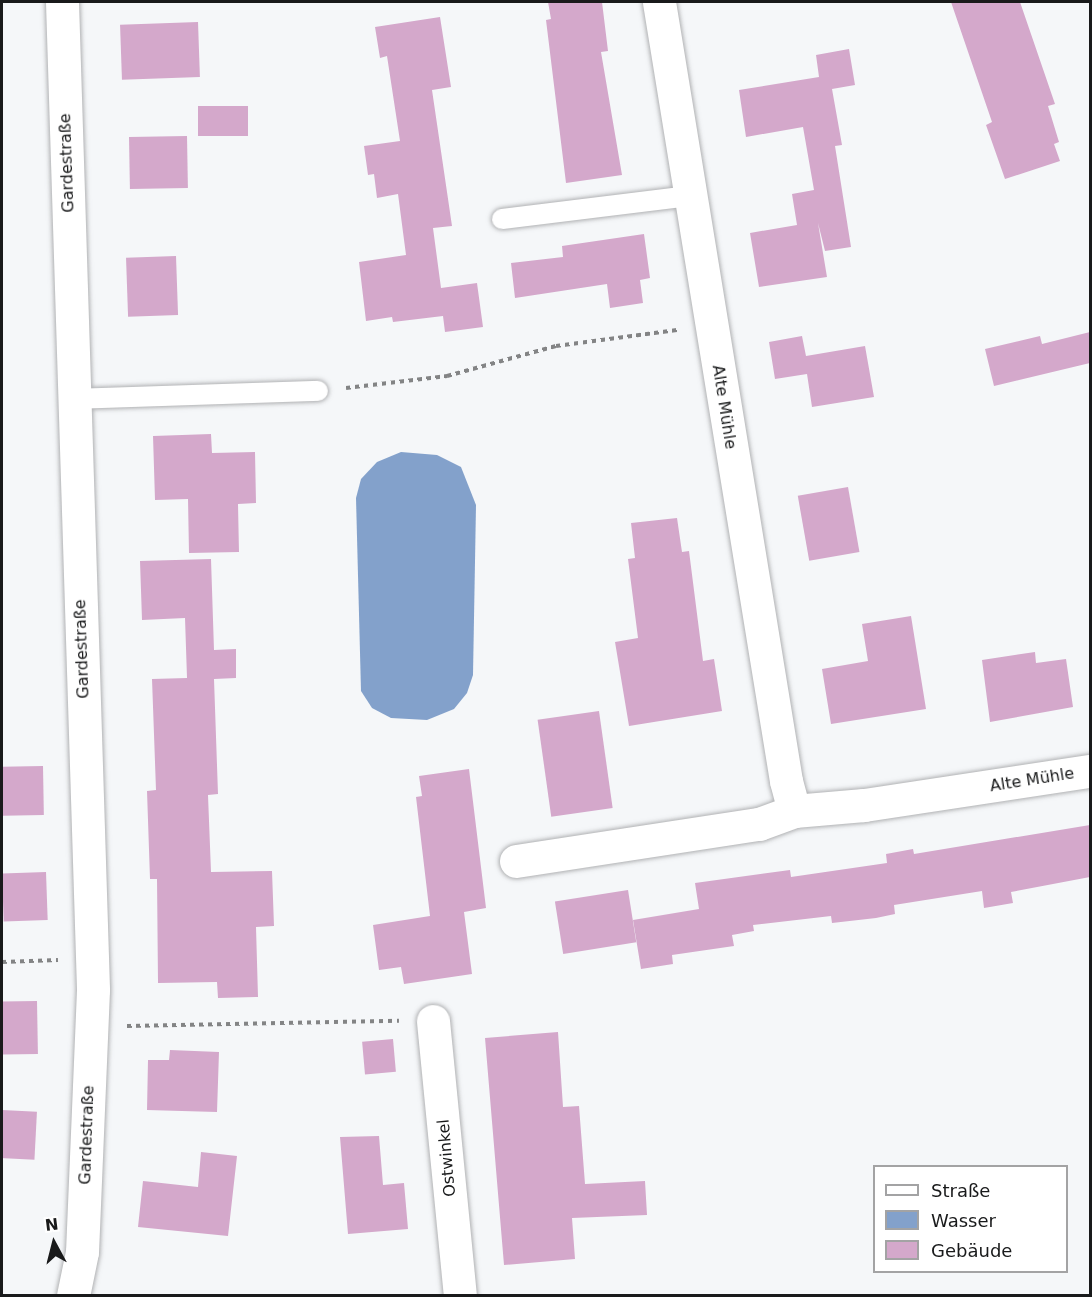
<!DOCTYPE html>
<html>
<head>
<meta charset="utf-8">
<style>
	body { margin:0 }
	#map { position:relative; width:1092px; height:1297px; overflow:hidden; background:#f5f7f9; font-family:"DejaVu Sans",sans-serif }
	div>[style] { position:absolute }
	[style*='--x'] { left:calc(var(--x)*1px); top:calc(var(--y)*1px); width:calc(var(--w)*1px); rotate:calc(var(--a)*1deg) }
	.water>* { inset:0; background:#83a1cb }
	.building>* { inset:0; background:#d4a8cb; transform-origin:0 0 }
	.path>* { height:4px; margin-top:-2px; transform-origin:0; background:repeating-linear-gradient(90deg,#838485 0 4.5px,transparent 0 9px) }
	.roads { filter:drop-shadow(0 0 2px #b1b2b4) drop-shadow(0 0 2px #b1b2b4) }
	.lane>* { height:20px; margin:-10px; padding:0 10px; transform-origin:10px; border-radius:10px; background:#fff }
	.street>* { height:33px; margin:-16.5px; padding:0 16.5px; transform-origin:16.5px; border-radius:16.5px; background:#fff }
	span { translate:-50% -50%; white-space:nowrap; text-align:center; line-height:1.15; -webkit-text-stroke:4.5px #fff; paint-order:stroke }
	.street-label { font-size:16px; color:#191a1b }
	.frame { position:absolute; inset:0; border:3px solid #191a1b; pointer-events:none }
	.legend { position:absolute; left:873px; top:1165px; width:195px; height:108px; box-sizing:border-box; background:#fff; border:2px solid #a3a3a4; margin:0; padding:8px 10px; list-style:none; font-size:18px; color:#191a1b }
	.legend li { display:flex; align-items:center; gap:12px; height:30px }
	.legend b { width:30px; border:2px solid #a3a3a4 }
	.north { position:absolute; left:24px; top:1213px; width:60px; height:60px; -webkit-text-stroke:4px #fff; paint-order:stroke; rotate:353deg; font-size:16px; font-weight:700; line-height:24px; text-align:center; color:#191a1b }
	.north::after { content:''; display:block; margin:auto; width:21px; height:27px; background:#191a1b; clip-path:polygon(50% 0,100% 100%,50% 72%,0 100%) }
</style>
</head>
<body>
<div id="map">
	<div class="water">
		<i style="clip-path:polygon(401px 452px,437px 455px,461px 467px,476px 505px,473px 675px,467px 693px,454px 709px,427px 720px,391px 718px,372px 708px,361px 691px,356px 498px,361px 479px,377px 462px)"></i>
	</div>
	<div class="building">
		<i style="clip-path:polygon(548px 2px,602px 2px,608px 51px,601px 52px,622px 175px,566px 183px,546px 20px,551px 19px)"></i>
		<i style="clip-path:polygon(951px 2px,1020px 2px,1055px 104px,1048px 106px,1059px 142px,1054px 144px,1060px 161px,1005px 179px,986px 125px,992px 122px)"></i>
		<i style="clip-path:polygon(440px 17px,451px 87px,432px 90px,452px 226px,433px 228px,441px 288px,477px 283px,483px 327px,445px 332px,443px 316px,393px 322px,392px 317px,366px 321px,359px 262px,406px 255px,398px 194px,377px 198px,374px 174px,368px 175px,364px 146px,400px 141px,387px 56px,380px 58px,375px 27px)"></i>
		<i style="left:198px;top:22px;width:55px;height:78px;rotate:88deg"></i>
		<i style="clip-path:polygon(849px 49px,855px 85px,832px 89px,842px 145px,835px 146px,851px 247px,825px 251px,818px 223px,827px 277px,759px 287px,750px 233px,797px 225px,792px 194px,814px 190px,803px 127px,746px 137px,739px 90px,819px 77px,816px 55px)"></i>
		<i style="left:248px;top:106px;width:30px;height:50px;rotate:90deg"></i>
		<i style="left:187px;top:136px;width:52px;height:58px;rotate:89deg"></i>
		<i style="clip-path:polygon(644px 234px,650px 278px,640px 280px,643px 303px,610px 308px,607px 284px,515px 298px,511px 263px,563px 257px,562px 246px)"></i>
		<i style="left:176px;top:256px;width:59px;height:50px;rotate:88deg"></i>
		<i style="clip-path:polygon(1090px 332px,1090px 363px,994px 386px,985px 349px,1040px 336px,1042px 344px)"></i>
		<i style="clip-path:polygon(802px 336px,806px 356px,865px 346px,874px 397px,812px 407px,807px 374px,775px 379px,769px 342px)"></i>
		<i style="clip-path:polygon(211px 434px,212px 453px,255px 452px,256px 503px,238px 504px,239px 552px,189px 553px,188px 499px,155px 500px,153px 436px)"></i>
		<i style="left:848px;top:487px;width:66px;height:51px;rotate:80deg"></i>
		<i style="clip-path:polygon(677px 518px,682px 552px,689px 551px,703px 661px,714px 659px,722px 711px,629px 726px,615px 642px,638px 638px,628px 559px,635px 558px,631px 523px)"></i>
		<i style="clip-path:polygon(211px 559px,214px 650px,236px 649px,236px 678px,214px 679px,218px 794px,208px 795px,211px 872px,272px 871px,274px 926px,256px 927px,258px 997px,218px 998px,217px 982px,158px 983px,157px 879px,150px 879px,147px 791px,156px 790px,152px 679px,187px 678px,185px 618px,142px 620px,140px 561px)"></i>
		<i style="clip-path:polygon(911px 616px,926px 709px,831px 724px,822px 669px,868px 661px,862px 624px)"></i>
		<i style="clip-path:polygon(1035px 652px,1036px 663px,1066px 659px,1073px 707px,990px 722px,982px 660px)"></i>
		<i style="left:599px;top:711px;width:98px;height:62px;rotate:82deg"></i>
		<i style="left:43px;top:766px;width:49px;height:41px;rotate:89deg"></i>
		<i style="clip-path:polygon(469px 769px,486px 908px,464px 912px,472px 974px,404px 984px,401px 967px,379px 970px,373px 925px,430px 916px,416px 797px,422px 796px,419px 776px)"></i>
		<i style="clip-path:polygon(1090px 825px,1090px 877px,1011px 892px,1013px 903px,984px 908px,982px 891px,894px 905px,895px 914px,876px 918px,832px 923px,831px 916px,753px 925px,754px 931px,732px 935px,734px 946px,672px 955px,673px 964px,641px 969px,633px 920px,699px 909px,695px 883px,790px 870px,791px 877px,887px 863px,886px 854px,913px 849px,914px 854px)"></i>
		<i style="left:46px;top:872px;width:48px;height:44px;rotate:88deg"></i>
		<i style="left:628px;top:890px;width:53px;height:74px;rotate:81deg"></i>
		<i style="left:37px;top:1001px;width:53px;height:35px;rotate:89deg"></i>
		<i style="clip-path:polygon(558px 1032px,563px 1107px,579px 1106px,585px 1184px,645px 1181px,647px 1215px,572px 1218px,575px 1259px,504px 1265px,485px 1038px)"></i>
		<i style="left:393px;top:1039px;width:33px;height:31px;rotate:85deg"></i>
		<i style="clip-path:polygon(170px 1050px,219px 1052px,217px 1112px,147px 1110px,148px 1060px,169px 1060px)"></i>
		<i style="left:2px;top:1110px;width:35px;height:48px;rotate:3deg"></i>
		<i style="clip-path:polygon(379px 1136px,383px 1185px,404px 1183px,408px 1229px,348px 1234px,340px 1137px)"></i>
		<i style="clip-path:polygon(201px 1152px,237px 1156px,228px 1236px,138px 1227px,143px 1181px,198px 1187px)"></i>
	</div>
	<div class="path">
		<i style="--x:346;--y:388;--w:102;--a:-6.8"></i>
		<i style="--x:447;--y:376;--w:113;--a:-15.4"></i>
		<i style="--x:556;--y:346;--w:122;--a:-7.5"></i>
		<i style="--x:2;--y:962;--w:56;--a:-2"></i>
		<i style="--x:127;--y:1026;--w:272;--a:-1.1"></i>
	</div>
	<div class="roads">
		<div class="lane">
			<i style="--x:502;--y:219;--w:189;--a:-7"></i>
			<i style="--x:74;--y:399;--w:244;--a:-1.9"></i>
		</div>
		<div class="street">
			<i style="--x:62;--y:2;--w:988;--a:88.2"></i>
			<i style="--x:93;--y:990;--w:262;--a:92.4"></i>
			<i style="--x:82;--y:1252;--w:45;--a:101.6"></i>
			<i style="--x:659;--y:2;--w:789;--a:80.74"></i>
			<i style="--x:786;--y:781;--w:31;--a:75"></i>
			<i style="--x:516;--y:861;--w:246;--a:-8.7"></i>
			<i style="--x:759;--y:824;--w:37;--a:-20"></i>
			<i style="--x:794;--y:811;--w:70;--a:-4.9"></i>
			<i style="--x:864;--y:805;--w:229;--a:-8.6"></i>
			<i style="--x:433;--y:1021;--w:276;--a:84.4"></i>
		</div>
	</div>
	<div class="street-label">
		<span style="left:67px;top:163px;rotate:-92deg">Gardestraße</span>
		<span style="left:724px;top:407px;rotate:81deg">Alte Mühle</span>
		<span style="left:82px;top:649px;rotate:-92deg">Gardestraße</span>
		<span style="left:1032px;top:780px;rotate:-9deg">Alte Mühle</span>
		<span style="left:87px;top:1135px;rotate:-88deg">Gardestraße</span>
		<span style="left:447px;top:1158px;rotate:-95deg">Ostwinkel</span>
	</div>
	<div class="frame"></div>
	<ul class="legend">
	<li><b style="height:8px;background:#fff"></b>Straße</li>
	<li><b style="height:16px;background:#83a1cb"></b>Wasser</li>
	<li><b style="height:16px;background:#d4a8cb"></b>Gebäude</li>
	</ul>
	<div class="north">N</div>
</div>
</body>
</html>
